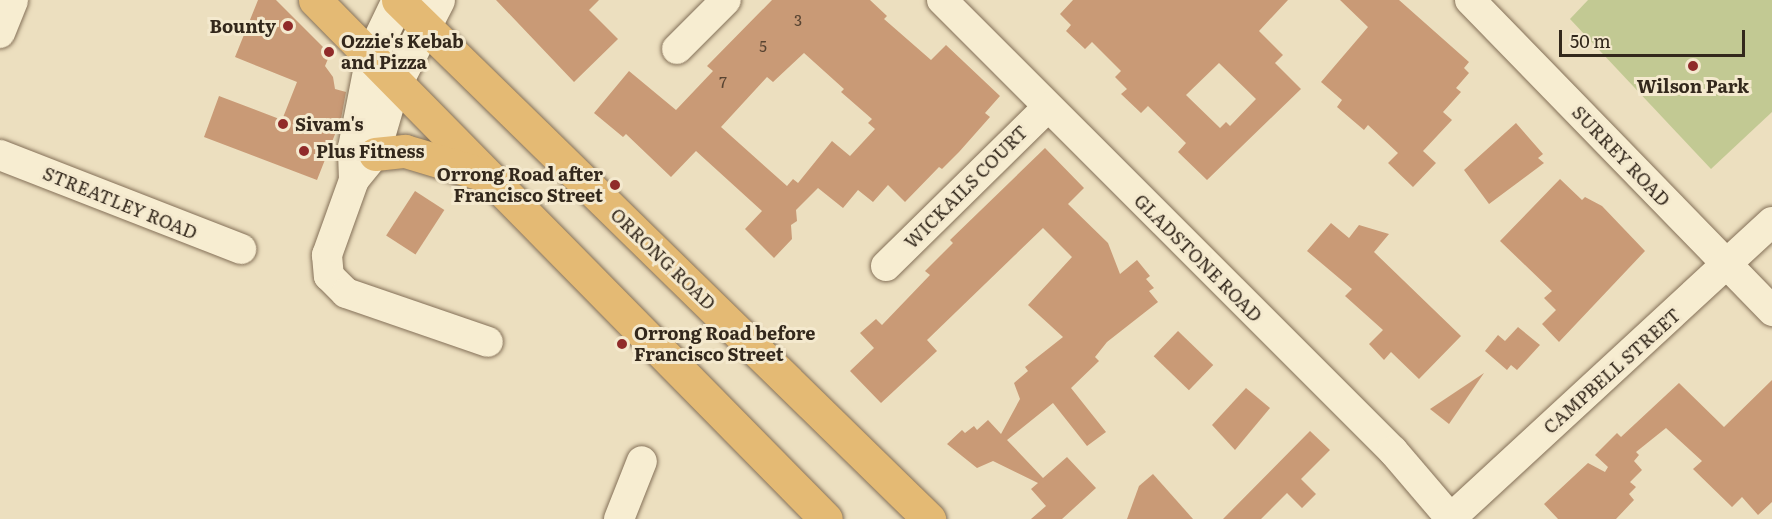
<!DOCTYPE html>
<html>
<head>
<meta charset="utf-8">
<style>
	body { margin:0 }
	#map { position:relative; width:1772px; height:519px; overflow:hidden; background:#ecdfbf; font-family:Literata,serif }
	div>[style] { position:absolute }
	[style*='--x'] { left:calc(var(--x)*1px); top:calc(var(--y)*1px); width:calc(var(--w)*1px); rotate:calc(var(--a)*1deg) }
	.green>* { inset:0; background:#c2c993 }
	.building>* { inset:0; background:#c99a76; transform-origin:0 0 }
	.roads { filter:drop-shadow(0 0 2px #847058) drop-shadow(0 0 2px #847058) }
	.minor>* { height:30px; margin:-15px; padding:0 15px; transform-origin:15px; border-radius:15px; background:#f7edd1 }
	.tertiary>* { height:33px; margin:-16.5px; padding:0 16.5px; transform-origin:16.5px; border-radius:16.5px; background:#f7edd1 }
	.trunk>* { height:33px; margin:-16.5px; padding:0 16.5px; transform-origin:16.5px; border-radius:16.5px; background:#e4ba74 }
	.dots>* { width:16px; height:16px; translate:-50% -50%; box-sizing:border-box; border:3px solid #f4e9ce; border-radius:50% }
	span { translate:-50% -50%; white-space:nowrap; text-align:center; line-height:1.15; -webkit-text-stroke:6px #f4e9ce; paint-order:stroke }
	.number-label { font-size:15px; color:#584432 }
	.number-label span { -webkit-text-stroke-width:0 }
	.poi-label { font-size:18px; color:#33281c; font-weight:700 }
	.right { translate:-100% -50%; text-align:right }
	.left { translate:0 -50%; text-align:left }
	.street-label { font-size:18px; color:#33281c }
	.scale { position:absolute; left:1559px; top:30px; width:186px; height:27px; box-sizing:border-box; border:3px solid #33281c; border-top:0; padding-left:8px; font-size:18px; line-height:21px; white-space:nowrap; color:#33281c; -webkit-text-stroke:4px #f4e9ce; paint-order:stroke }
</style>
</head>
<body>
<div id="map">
	<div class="green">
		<i style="clip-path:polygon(1588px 0,1772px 0,1772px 112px,1711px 169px,1570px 19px)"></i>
	</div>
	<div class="building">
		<i style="clip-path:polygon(258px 0,276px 0,330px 54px,325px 66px,333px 77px,335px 89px,346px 92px,341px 119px,317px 180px,204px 137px,219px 96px,282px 120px,297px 82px,235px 57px)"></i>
		<i style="clip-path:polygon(496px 0,599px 0,589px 10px,618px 39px,574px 82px)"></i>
		<i style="clip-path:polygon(evenodd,772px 0,870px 0,887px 16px,884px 19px,931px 60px,946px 45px,1000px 96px,985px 113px,990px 117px,959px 152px,942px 169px,939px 167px,905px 202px,888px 185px,873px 202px,858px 190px,843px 208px,818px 188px,796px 210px,797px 221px,791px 225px,792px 239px,774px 258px,745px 229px,762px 211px,696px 151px,671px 177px,626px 134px,623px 137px,594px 113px,629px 71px,676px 110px,713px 71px,707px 66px,772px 0,804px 53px,844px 89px,841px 92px,872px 119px,868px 123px,875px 129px,850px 156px,832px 141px,798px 183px,793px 179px,787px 186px,721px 127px,767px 77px,773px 82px,804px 53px)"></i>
		<i style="clip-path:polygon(evenodd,1073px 0,1288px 0,1259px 31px,1283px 55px,1275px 63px,1301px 89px,1207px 180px,1178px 152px,1186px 143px,1148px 106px,1141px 113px,1121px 94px,1127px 89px,1115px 77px,1121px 71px,1092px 42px,1085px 49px,1066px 31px,1071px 25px,1060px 14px,1073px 0,1219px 63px,1256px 99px,1230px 126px,1226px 122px,1220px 128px,1186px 95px,1219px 63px)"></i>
		<i style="clip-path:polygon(1340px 0,1399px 0,1469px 62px,1464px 68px,1469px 73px,1456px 88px,1461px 92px,1443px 112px,1452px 120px,1423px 151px,1436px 163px,1413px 187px,1388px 163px,1398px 153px,1368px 125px,1364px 130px,1337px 107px,1342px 100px,1321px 82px,1368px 27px)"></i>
		<i style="clip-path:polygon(1516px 123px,1543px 154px,1538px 158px,1544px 163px,1489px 204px,1464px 170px)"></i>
		<i style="clip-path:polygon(1045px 148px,1084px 188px,1068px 204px,1108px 243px,1120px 274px,1137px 260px,1150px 276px,1146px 279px,1154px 288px,1149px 291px,1158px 302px,1107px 342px,1095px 357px,1099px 361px,1071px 388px,1106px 432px,1087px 446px,1053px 403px,1007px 440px,1043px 478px,1067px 457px,1096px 488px,1062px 519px,1031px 519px,1046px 506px,1031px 489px,1038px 483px,993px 461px,977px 468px,947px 444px,962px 430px,965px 433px,974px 426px,977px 430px,988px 420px,1001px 434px,1020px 399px,1014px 383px,1028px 371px,1025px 367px,1063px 337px,1028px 305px,1072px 257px,1043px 228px,927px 340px,937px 351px,881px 403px,850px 371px,874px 348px,860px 333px,876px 319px,882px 325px,930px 275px,925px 271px,953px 243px,950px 240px)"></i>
		<i style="clip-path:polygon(1560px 179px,1582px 200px,1585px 197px,1602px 206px,1645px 251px,1559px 342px,1542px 324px,1556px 310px,1544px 298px,1552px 291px,1500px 241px)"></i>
		<i style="left:415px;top:191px;width:35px;height:53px;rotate:33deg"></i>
		<i style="clip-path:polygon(1331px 223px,1349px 238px,1359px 225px,1389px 234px,1374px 252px,1461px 336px,1419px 379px,1391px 352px,1384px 360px,1369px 344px,1383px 330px,1345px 296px,1352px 289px,1307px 251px)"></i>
		<i style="clip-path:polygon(1518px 327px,1540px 345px,1517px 370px,1511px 365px,1507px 370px,1485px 351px,1498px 335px,1505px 341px)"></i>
		<i style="left:1178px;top:331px;width:49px;height:35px;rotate:44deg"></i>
		<i style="clip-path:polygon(1484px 373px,1449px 424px,1430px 409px)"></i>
		<i style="clip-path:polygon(1772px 380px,1772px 502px,1758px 515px,1742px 497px,1732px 507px,1693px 469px,1702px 461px,1666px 428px,1636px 452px,1639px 455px,1634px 461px,1642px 470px,1630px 482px,1636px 487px,1629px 494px,1634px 500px,1616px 519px,1558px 519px,1544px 504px,1588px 463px,1605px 472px,1608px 467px,1595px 455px,1617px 433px,1621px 437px,1679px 383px,1724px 427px)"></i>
		<i style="clip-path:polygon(1246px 388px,1270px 408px,1235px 450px,1212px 425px)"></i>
		<i style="clip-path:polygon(1310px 431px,1330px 450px,1301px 479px,1316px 494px,1302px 508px,1287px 493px,1261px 519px,1223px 519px)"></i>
		<i style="clip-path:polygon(1153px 474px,1193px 519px,1127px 519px,1139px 486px)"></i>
	</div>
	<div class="roads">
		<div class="minor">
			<i style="--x:942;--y:0;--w:638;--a:45"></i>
			<i style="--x:1393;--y:451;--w:89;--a:49.5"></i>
			<i style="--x:1470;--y:0;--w:434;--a:45.8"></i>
			<i style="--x:0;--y:33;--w:35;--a:-68"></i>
			<i style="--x:677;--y:49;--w:69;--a:-45"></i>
			<i style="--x:396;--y:82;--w:75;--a:106.3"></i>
			<i style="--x:375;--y:154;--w:33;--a:129"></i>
			<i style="--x:354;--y:180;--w:80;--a:109.8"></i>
			<i style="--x:327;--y:255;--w:21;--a:85"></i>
			<i style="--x:329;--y:276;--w:24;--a:45"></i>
			<i style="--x:346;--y:293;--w:150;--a:19"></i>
			<i style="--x:0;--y:155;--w:259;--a:21.3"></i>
			<i style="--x:354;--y:180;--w:32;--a:-92"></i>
			<i style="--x:353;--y:148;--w:94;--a:-78.9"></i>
			<i style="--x:886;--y:266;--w:226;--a:-44.5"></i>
			<i style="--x:619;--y:519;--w:62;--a:-68.4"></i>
			<i style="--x:1450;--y:519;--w:438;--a:-42.7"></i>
		</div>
		<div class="tertiary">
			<i style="--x:371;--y:56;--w:62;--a:-64.3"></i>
			<i style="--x:396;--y:82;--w:92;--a:-62.9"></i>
		</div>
		<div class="trunk">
			<i style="--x:315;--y:0;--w:728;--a:45.45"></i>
			<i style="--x:398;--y:0;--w:743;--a:44.35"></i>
			<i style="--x:375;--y:154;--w:30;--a:-6"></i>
			<i style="--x:405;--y:151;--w:84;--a:16.7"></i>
		</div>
	</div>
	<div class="dots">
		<i style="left:288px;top:26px;background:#902b2a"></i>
		<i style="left:329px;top:52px;background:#902b2a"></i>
		<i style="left:1693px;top:66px;background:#902b2a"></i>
		<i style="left:283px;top:124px;background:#902b2a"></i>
		<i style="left:304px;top:151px;background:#902b2a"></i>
		<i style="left:615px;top:185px;background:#902b2a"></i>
		<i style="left:622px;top:344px;background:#902b2a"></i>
	</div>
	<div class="number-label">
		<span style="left:798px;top:20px">3</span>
		<span style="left:763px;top:46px">5</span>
		<span style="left:723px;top:82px">7</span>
	</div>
	<div class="poi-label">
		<span class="right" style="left:276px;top:26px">Bounty</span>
		<span class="left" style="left:341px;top:52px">Ozzie's Kebab<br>and Pizza</span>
		<span style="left:1693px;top:86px">Wilson Park</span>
		<span class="left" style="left:295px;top:124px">Sivam's</span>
		<span class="left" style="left:316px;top:151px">Plus Fitness</span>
		<span class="right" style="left:603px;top:185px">Orrong Road after<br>Francisco Street</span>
		<span class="left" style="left:634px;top:344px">Orrong Road before<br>Francisco Street</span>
	</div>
	<div class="street-label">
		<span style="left:1621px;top:156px;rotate:46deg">SURREY ROAD</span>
		<span style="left:966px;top:187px;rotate:-45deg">WICKAILS COURT</span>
		<span style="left:120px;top:203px;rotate:22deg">STREATLEY ROAD</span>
		<span style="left:1198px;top:258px;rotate:45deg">GLADSTONE ROAD</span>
		<span style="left:663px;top:259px;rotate:44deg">ORRONG ROAD</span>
		<span style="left:1612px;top:371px;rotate:-42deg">CAMPBELL STREET</span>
	</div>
	<div class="scale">50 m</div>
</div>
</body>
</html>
